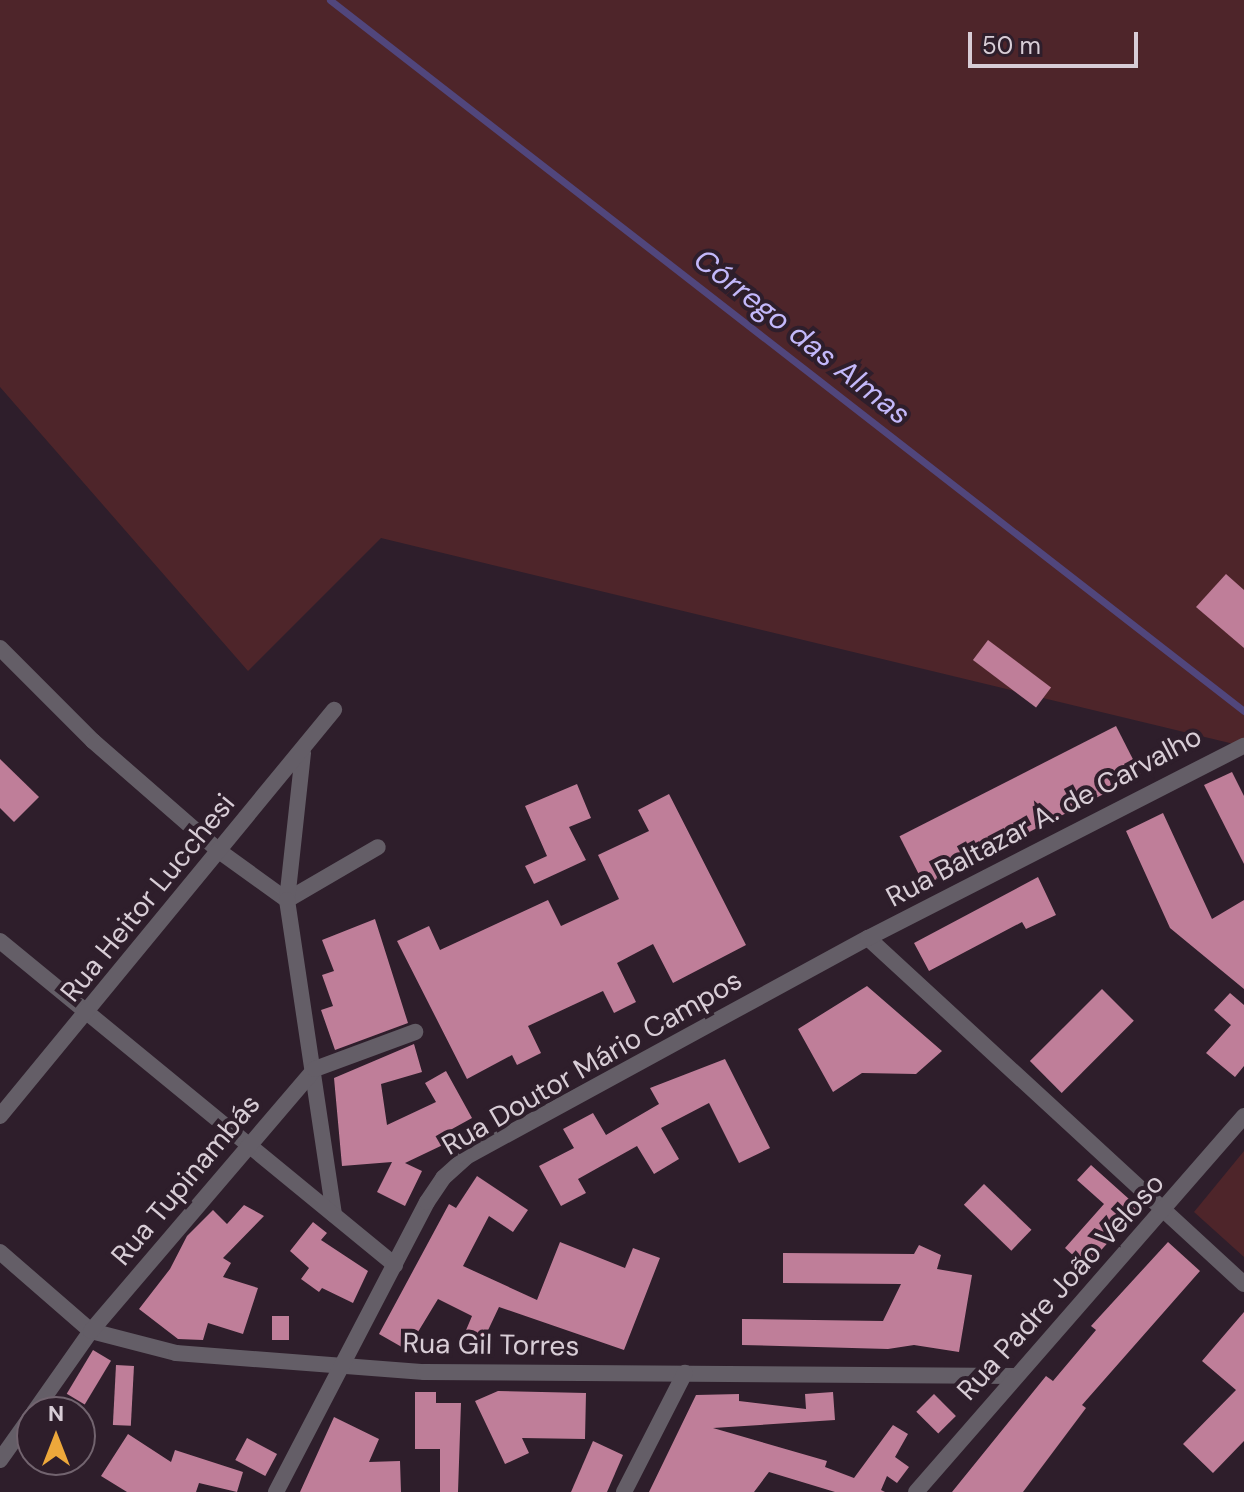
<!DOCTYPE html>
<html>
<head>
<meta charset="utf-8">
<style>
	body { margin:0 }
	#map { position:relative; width:1244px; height:1492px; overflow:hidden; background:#2e1e2b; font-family:"DM Sans",sans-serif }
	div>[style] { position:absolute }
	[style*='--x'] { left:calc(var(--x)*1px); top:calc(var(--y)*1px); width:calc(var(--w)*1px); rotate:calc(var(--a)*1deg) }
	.green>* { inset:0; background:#4e252a }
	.stream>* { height:7px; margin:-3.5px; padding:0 3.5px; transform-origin:3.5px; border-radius:3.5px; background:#51467c }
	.building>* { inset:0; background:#bf7e99; transform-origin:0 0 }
	.street>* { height:16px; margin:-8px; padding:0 8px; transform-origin:8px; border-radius:8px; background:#645e67 }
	span { translate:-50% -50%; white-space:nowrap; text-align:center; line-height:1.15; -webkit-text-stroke:8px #2e1e2b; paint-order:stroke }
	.street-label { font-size:28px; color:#d8cdd6 }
	.water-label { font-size:30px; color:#c3b8fa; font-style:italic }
	.north { position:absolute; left:16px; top:1396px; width:80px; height:80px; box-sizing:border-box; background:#2e1e2b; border:2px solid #72646f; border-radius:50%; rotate:0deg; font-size:22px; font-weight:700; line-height:32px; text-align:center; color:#d8cdd6 }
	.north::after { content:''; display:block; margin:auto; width:28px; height:36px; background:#eda83b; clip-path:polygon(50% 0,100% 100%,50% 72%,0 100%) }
	.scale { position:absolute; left:968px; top:32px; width:170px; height:36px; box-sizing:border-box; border:4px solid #d8cdd6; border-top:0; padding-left:10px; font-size:24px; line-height:28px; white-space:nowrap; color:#d8cdd6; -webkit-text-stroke:6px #2e1e2b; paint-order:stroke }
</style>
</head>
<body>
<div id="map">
	<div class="green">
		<i style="clip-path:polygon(0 0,1244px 0,1244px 741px,1238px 745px,381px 538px,248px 671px,0 387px)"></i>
		<i style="clip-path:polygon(1244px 1151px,1244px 1257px,1194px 1212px)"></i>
	</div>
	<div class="stream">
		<i style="--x:330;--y:0;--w:1158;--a:37.88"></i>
	</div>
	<div class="building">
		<i style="clip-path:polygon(1226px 574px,1244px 590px,1244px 648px,1196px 607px)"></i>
		<i style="left:988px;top:640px;width:79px;height:25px;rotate:37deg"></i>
		<i style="left:1116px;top:726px;width:55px;height:243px;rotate:63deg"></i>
		<i style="clip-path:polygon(0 759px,39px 797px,14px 822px,0 808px)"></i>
		<i style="clip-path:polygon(1232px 772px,1244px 796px,1244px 864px,1204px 785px)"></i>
		<i style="clip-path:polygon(577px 784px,591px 818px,569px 827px,586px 860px,534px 884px,525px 866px,547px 856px,525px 806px)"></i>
		<i style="clip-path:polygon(669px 794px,746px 945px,673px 983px,653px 944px,617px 963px,636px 1002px,614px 1013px,603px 991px,528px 1026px,541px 1053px,517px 1065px,512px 1055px,467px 1079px,397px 941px,429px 926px,440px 950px,548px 900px,561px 926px,619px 899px,598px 855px,649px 831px,638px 810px)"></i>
		<i style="clip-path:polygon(1163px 813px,1212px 919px,1244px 900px,1244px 989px,1170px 928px,1126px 831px)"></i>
		<i style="clip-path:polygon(1038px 877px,1056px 915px,1026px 929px,1022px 922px,929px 971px,914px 943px)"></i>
		<i style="clip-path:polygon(375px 919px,408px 1023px,335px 1050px,321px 1010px,333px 1006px,322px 975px,334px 971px,322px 940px)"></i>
		<i style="clip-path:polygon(867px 986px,942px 1051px,916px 1074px,862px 1073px,833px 1092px,798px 1029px)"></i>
		<i style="left:1102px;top:989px;width:45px;height:102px;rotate:45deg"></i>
		<i style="clip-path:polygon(1230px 993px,1244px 1005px,1244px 1066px,1235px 1077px,1206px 1053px,1231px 1025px,1214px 1010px)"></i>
		<i style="clip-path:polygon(414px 1044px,422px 1072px,381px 1084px,387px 1125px,436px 1102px,425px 1083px,446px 1071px,472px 1118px,443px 1134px,447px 1143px,405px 1163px,422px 1171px,405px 1206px,377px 1192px,392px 1162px,342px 1166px,334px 1078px)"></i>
		<i style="clip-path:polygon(725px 1059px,770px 1148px,739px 1163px,709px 1103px,661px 1128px,679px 1159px,654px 1174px,637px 1146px,578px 1179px,586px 1193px,561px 1206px,539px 1166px,574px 1148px,563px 1129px,593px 1113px,606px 1135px,659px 1104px,650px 1088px)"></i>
		<i style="clip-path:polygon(1091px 1165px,1139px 1208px,1086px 1267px,1065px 1248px,1104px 1204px,1077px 1180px)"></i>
		<i style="clip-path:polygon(477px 1176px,528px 1210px,513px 1232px,489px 1216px,463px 1266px,537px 1300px,560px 1242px,625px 1268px,633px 1248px,660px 1258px,624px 1350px,499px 1307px,482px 1343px,464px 1335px,472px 1316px,438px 1299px,407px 1350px,379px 1334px,449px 1204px,456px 1208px)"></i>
		<i style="left:984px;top:1184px;width:66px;height:29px;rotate:44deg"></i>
		<i style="clip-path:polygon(244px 1205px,264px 1216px,223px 1258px,231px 1263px,223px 1277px,258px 1288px,243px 1334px,208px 1323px,203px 1340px,178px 1339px,139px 1309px,170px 1269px,187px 1236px,213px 1210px,227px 1224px)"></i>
		<i style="clip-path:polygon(313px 1222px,327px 1233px,321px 1240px,368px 1271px,353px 1303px,322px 1288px,319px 1292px,301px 1279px,309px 1268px,290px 1251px)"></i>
		<i style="clip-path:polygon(1168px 1242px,1200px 1271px,1082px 1405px,1086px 1408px,1023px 1492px,952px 1492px,1046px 1376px,1053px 1381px,1096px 1330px,1091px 1326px)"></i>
		<i style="clip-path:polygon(919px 1245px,941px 1255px,937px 1269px,972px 1275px,959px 1352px,914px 1345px,888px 1349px,742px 1345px,742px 1319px,883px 1321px,901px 1284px,783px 1283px,783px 1253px,914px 1254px)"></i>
		<i style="clip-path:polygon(1244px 1312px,1244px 1441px,1213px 1473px,1183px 1444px,1236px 1390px,1202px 1361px)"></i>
		<i style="left:272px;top:1316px;width:17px;height:24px"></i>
		<i style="left:93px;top:1350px;width:21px;height:51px;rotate:31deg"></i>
		<i style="left:116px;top:1365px;width:18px;height:60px;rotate:3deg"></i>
		<i style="clip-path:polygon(498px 1391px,586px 1393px,585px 1439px,522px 1438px,529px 1453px,505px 1464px,475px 1401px)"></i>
		<i style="clip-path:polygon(415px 1392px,436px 1392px,436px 1403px,461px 1403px,458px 1492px,440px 1492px,440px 1449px,415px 1449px)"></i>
		<i style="clip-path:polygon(833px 1392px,835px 1420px,713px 1428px,827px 1461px,825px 1467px,854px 1478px,893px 1425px,908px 1434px,895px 1457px,909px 1467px,897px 1483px,887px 1476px,881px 1490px,885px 1492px,835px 1492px,769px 1472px,754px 1492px,649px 1492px,696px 1395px,739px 1394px,739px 1401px,806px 1409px,805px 1394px)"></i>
		<i style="left:934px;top:1394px;width:31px;height:25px;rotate:45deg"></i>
		<i style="clip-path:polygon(334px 1417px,379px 1439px,369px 1462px,400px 1461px,401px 1492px,300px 1492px)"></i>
		<i style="clip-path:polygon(128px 1434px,171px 1462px,175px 1450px,243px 1472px,237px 1492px,199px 1483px,196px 1492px,127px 1492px,101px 1476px)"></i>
		<i style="left:247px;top:1438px;width:34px;height:25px;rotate:28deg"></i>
		<i style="clip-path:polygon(593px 1441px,623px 1455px,607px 1492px,571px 1492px)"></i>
	</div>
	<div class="street">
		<i style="--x:0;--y:648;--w:132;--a:45"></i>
		<i style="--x:93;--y:741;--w:167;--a:41.1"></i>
		<i style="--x:219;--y:851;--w:84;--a:35.8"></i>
		<i style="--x:287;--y:900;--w:105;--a:-30.2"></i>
		<i style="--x:303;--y:753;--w:148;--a:96.2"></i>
		<i style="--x:287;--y:900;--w:318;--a:81.5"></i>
		<i style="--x:868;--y:938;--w:511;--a:42.62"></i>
		<i style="--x:0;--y:941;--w:511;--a:39.36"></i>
		<i style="--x:0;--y:1116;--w:526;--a:-50.56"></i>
		<i style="--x:0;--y:1252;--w:121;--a:41"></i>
		<i style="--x:91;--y:1331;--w:88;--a:14.5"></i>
		<i style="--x:176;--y:1353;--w:249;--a:4.4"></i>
		<i style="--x:424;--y:1372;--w:591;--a:0.39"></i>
		<i style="--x:34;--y:1412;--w:99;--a:-54.9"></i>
		<i style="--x:91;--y:1331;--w:345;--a:-49.5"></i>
		<i style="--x:315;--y:1069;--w:107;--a:-20.3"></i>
		<i style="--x:0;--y:1460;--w:55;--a:-54.6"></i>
		<i style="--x:276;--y:1492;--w:327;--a:-62.5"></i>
		<i style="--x:427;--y:1202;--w:29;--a:-56"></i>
		<i style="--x:443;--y:1178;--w:31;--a:-42"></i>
		<i style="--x:466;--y:1157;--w:458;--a:-28.6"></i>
		<i style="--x:868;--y:938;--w:422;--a:-27.1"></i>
		<i style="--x:624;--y:1492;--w:134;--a:-62.9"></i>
		<i style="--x:916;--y:1492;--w:499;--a:-48.9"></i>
	</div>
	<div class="street-label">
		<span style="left:1044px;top:817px;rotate:-28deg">Rua Baltazar A. de Carvalho</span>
		<span style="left:148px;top:898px;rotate:-51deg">Rua Heitor Lucchesi</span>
		<span style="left:592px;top:1063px;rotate:-30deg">Rua Doutor Mário Campos</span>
		<span style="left:186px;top:1180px;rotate:-50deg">Rua Tupinambás</span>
		<span style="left:1061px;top:1287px;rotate:-48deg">Rua Padre João Veloso</span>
		<span style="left:491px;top:1345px;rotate:1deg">Rua Gil Torres</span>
	</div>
	<div class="water-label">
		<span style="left:802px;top:337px;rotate:38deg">Córrego das Almas</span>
	</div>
	<div class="north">N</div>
	<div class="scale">50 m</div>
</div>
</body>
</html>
